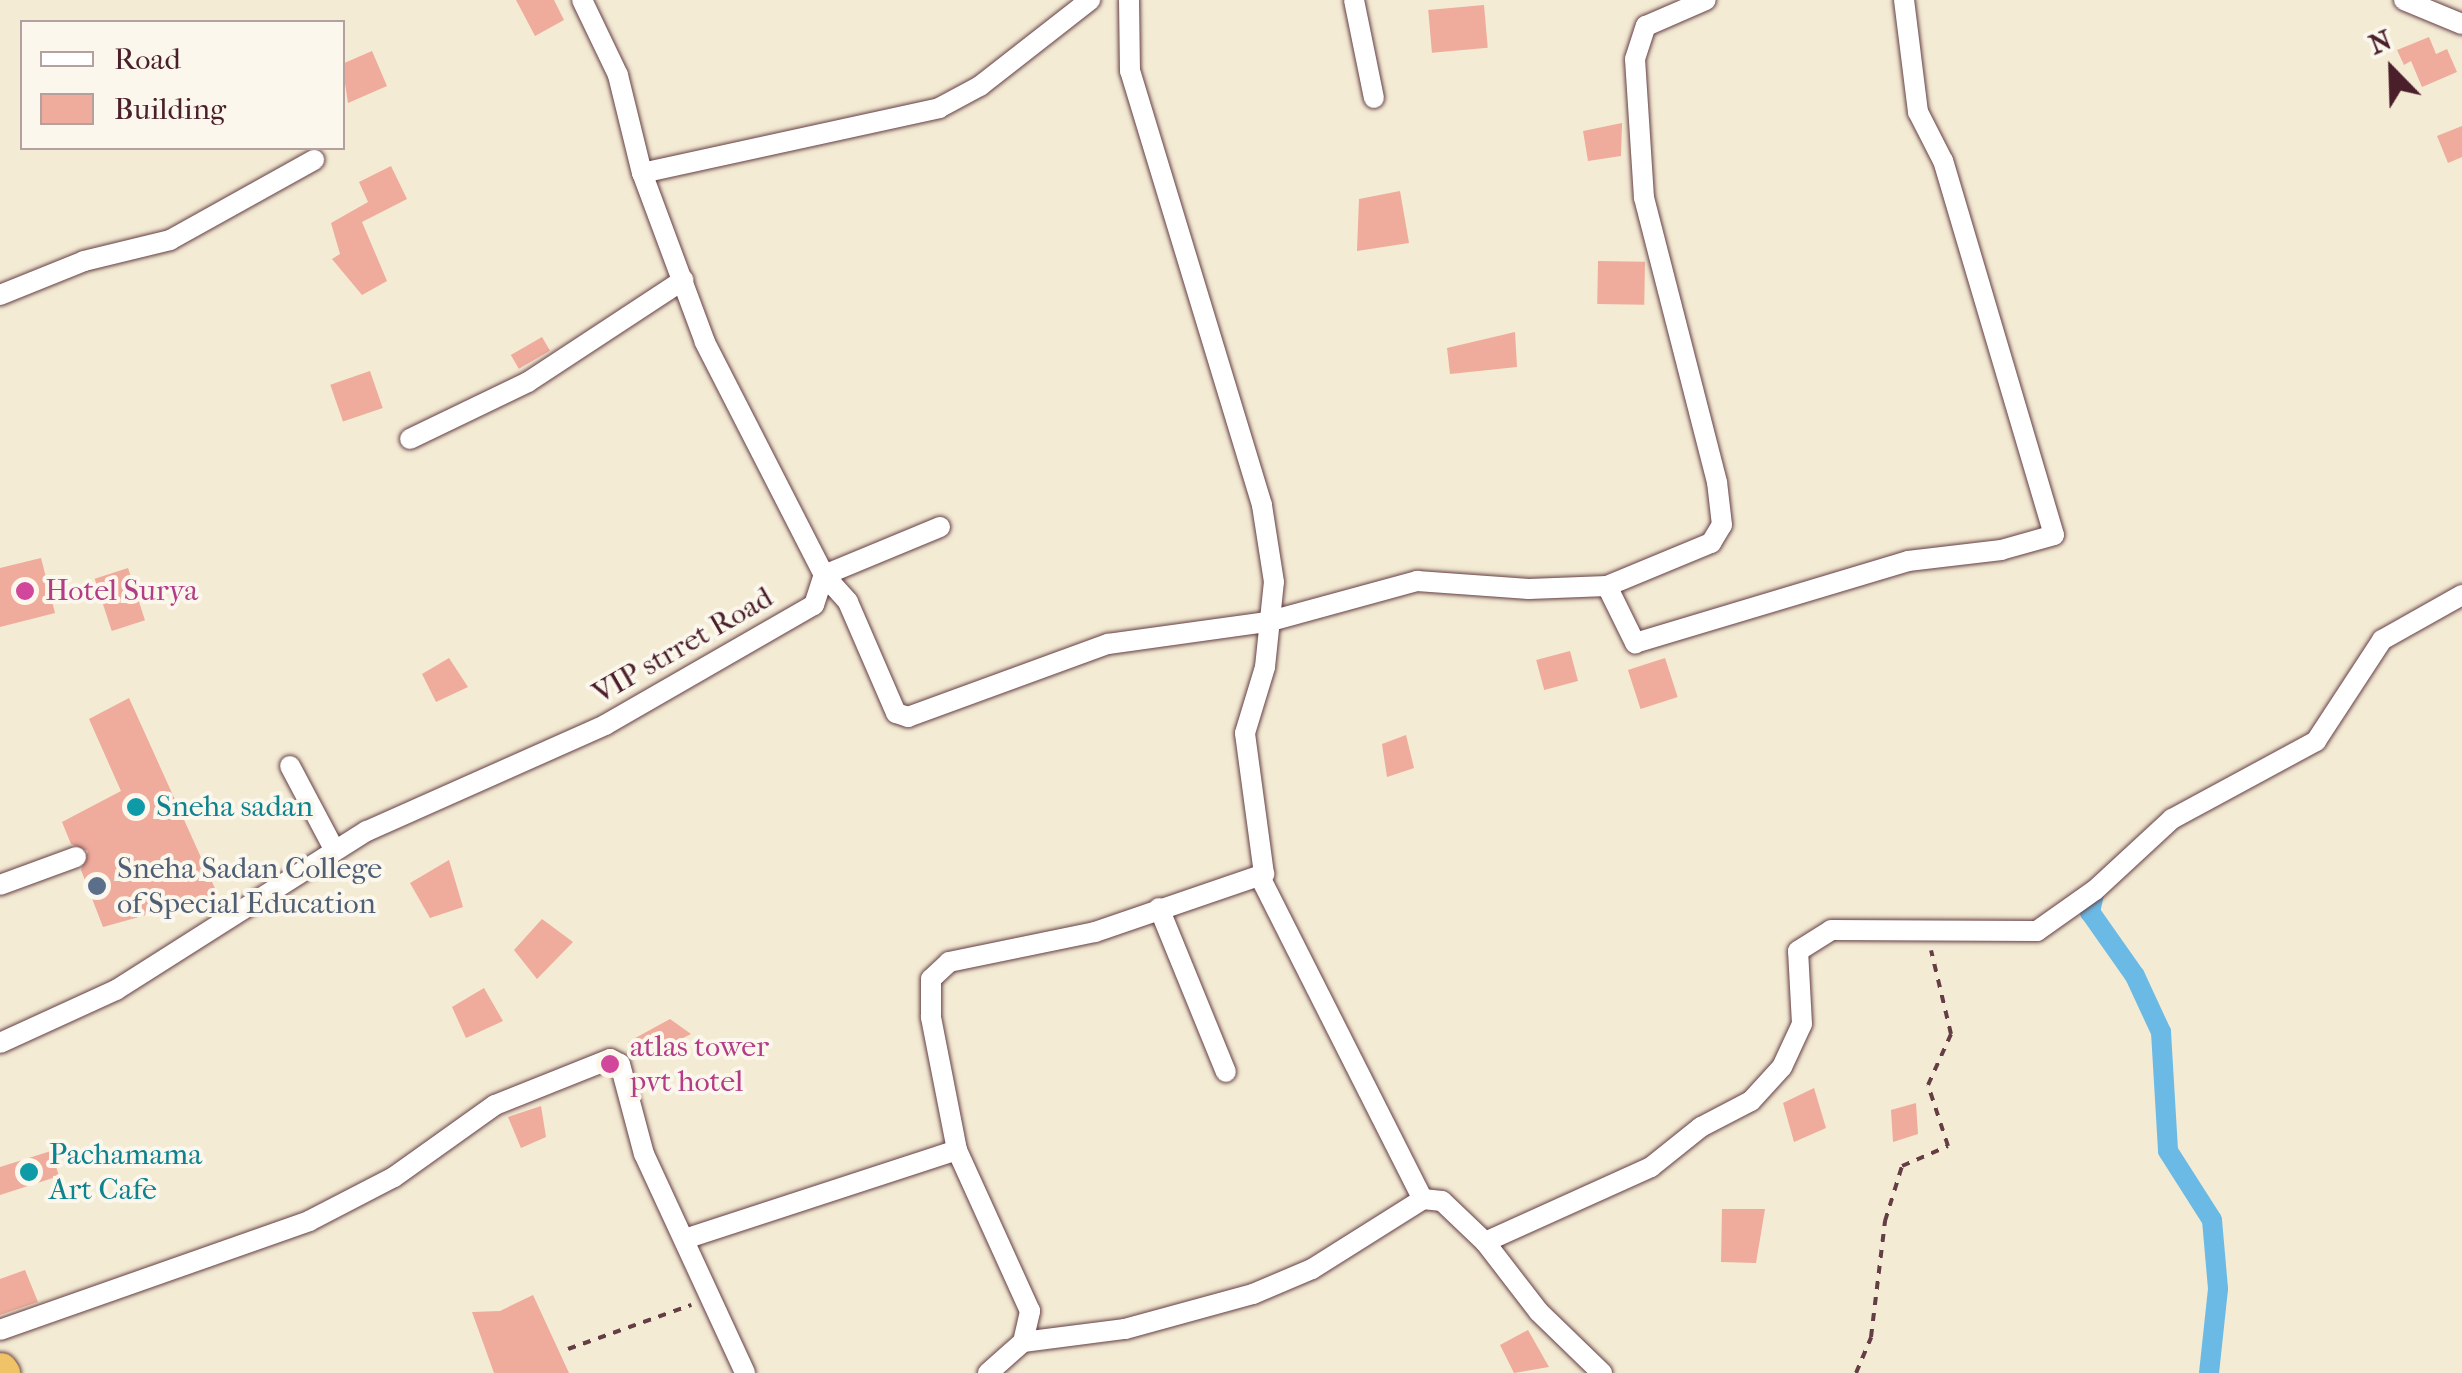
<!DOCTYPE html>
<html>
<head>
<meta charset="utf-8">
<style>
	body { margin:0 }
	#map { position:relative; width:2462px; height:1373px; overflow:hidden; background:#f4ebd4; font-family:"IM FELL French Canon",serif }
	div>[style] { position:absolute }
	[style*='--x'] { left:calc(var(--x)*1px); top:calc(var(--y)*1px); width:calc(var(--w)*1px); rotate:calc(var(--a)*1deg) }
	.canal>* { height:20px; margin:-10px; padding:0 10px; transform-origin:10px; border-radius:10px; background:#6abae5 }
	.building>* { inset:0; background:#efab9b; transform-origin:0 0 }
	.path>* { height:4px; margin-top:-2px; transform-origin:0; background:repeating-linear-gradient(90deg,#643e44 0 8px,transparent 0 16px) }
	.roads { filter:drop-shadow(0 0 2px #643e44) drop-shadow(0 0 2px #643e44) }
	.street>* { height:20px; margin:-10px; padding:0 10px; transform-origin:10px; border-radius:10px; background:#fff }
	.highway>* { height:35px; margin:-17.5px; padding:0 17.5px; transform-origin:17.5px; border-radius:17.5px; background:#f0c369 }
	.dots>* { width:28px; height:28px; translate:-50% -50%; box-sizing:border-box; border:5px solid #fbf7ec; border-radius:50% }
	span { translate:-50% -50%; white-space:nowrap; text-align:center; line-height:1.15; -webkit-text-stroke:8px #fbf7ec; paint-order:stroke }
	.hotel-label { font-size:30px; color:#b23c85 }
	.left { translate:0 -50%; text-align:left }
	.street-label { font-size:30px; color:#4a1f2b }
	.culture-label { font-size:30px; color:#0d838f }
	.service-label { font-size:30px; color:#4e5e75 }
	.legend { position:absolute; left:20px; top:20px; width:325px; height:130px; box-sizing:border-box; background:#fbf7ec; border:2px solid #b4a19f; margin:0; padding:12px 18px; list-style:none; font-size:30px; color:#4a1f2b }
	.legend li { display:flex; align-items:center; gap:20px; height:50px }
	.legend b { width:50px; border:2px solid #b4a19f }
	.north { position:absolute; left:2342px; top:20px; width:100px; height:100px; -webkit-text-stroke:8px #fbf7ec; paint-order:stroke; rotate:337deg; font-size:28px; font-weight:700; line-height:40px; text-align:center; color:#4a1f2b }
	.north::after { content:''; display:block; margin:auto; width:35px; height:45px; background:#4a1f2b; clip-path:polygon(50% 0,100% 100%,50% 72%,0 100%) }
</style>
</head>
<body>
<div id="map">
	<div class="canal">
		<i style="--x:2095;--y:890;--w:23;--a:103"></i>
		<i style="--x:2090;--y:912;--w:78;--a:54.9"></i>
		<i style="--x:2135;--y:976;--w:62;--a:65.1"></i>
		<i style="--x:2161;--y:1032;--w:119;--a:86.6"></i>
		<i style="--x:2168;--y:1151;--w:82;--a:57.5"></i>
		<i style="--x:2212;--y:1220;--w:69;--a:85"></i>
		<i style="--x:2218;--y:1289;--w:84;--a:96.1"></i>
	</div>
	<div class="building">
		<i style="clip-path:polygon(516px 0,554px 0,564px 20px,535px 36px)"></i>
		<i style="left:1484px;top:5px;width:43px;height:56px;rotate:85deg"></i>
		<i style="clip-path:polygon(2429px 37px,2436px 54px,2447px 49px,2457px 72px,2422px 87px,2411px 61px,2404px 65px,2397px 50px)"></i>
		<i style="clip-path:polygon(372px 51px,387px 86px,348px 103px,342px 64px)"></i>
		<i style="clip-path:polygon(1622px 123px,1621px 156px,1588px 161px,1583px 131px)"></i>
		<i style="clip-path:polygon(2462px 126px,2462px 157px,2448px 163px,2437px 136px)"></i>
		<i style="clip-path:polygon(391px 166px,407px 199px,362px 222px,387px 281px,362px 295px,332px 259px,340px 254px,331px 223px,368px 202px,359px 182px)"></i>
		<i style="clip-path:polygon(1400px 191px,1409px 243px,1357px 251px,1359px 199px)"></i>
		<i style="left:1598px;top:261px;width:47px;height:43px;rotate:1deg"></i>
		<i style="clip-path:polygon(1515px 332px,1517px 367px,1450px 374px,1447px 348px)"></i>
		<i style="left:542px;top:337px;width:16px;height:36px;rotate:60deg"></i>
		<i style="left:370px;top:371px;width:39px;height:42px;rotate:71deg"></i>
		<i style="clip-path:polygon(41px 558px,55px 613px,0 627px,0 568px)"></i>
		<i style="left:128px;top:568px;width:55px;height:35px;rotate:72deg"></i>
		<i style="left:1570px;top:651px;width:31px;height:35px;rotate:75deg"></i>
		<i style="clip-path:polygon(449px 658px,468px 687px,436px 702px,422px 674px)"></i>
		<i style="left:1665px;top:658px;width:41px;height:39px;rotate:72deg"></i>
		<i style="clip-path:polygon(129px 698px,218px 895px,103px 927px,81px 870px,88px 851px,71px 844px,62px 822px,121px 791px,89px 719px)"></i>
		<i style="clip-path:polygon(1406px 735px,1414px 768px,1387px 777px,1382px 744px)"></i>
		<i style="clip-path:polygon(449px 860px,463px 907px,430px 918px,410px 883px)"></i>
		<i style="clip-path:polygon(542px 919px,573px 942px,537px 979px,514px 950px)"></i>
		<i style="clip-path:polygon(484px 988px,503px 1021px,466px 1038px,452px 1007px)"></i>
		<i style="clip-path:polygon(670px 1019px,691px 1034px,640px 1060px,628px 1042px)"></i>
		<i style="clip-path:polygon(1814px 1088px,1826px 1128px,1794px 1142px,1783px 1103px)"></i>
		<i style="clip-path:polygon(1916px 1103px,1918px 1134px,1893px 1142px,1891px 1110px)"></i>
		<i style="clip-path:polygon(541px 1106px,546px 1137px,521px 1148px,508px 1117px)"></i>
		<i style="clip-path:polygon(51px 1151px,59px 1176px,0 1195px,0 1167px)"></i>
		<i style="clip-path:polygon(1722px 1209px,1765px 1209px,1756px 1263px,1721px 1262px)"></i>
		<i style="clip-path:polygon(25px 1270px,38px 1302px,0 1315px,0 1279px)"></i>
		<i style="clip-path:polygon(533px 1295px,569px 1373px,494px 1373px,472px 1312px,500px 1311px)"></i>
		<i style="clip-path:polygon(1528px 1330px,1549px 1367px,1514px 1373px,1500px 1345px)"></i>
	</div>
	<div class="path">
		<i style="--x:568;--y:1349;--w:131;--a:-19.7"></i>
		<i style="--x:1856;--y:1373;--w:39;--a:-67"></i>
		<i style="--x:1871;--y:1337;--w:117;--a:-83.1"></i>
		<i style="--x:1885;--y:1221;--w:58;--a:-72.8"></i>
		<i style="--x:1902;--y:1166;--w:50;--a:-23.5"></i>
		<i style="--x:1948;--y:1146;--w:64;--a:-108.2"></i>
		<i style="--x:1928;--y:1085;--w:56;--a:-65.7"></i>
		<i style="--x:1951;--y:1034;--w:86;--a:-103.4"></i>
	</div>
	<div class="roads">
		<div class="street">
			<i style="--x:1354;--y:0;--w:100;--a:78.5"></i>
			<i style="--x:2404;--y:0;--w:63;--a:22.5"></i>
			<i style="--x:642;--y:173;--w:304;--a:-12.3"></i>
			<i style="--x:939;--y:108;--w:47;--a:-28.2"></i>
			<i style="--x:980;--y:86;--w:140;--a:-38"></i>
			<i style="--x:0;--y:295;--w:91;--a:-22"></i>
			<i style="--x:84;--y:261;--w:89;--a:-13.7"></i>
			<i style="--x:170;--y:240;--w:165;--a:-29.1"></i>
			<i style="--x:410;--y:439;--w:131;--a:-25.8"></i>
			<i style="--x:528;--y:382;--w:186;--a:-33.3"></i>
			<i style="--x:940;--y:527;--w:126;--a:157.5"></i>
			<i style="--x:824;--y:575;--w:36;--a:48"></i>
			<i style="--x:848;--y:602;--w:121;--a:66.6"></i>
			<i style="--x:896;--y:713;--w:13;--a:18"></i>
			<i style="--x:908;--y:717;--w:213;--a:-20.1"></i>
			<i style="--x:1108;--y:644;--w:161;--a:-7.9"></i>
			<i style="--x:1267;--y:622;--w:156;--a:-15.3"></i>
			<i style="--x:1417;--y:581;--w:112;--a:4.1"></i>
			<i style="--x:1529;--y:589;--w:78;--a:-2.2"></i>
			<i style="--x:1607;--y:586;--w:113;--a:-22.5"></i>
			<i style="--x:1711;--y:543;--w:21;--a:-59"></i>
			<i style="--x:1722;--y:525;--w:43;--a:-96.6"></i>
			<i style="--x:1717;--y:482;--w:293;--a:-104.4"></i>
			<i style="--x:1644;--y:198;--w:139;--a:-93.7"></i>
			<i style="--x:1635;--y:59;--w:35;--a:-72"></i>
			<i style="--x:1646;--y:26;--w:65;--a:-23.4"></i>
			<i style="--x:1607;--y:586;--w:64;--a:63.8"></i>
			<i style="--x:1635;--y:643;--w:285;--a:-16.7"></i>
			<i style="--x:1908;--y:561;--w:94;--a:-6.7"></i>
			<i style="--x:2001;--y:550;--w:55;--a:-15.8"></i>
			<i style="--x:2054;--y:535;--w:390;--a:-106.5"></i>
			<i style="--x:1943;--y:161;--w:55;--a:-117"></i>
			<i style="--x:1918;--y:112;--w:113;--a:-97.1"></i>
			<i style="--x:290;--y:766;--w:94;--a:62.1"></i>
			<i style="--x:1260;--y:877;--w:361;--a:63.2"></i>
			<i style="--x:0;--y:885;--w:81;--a:-20.2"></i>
			<i style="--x:1159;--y:908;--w:177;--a:67.8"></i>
			<i style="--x:0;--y:1043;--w:128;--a:-24.6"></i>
			<i style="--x:116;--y:990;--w:297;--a:-32.4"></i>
			<i style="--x:367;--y:831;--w:261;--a:-24"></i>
			<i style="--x:605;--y:725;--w:241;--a:-29.9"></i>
			<i style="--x:814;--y:605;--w:32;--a:-72"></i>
			<i style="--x:824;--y:575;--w:262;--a:-117.1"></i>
			<i style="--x:705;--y:342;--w:180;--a:-110.4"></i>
			<i style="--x:642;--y:173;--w:101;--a:-103.8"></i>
			<i style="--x:618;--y:75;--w:83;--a:-115.6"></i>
			<i style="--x:685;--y:1239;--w:286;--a:-18.1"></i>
			<i style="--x:1485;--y:1242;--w:88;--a:52.4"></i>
			<i style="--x:1539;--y:1312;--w:88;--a:44.1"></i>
			<i style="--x:0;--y:1330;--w:328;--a:-19.4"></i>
			<i style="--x:309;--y:1221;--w:96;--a:-27.4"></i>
			<i style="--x:394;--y:1177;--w:124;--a:-35.5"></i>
			<i style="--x:495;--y:1105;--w:124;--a:-21.8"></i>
			<i style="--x:610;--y:1059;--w:11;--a:27"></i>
			<i style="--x:620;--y:1064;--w:93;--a:75.1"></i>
			<i style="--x:644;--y:1154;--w:241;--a:65.2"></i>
			<i style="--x:1023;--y:1342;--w:103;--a:-7.3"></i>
			<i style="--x:1125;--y:1329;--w:133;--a:-15.3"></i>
			<i style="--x:1253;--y:1294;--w:64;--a:-23"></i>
			<i style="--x:1312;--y:1269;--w:131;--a:-32.2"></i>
			<i style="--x:1423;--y:1199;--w:19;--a:6"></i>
			<i style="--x:1442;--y:1201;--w:59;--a:43.6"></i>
			<i style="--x:1485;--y:1242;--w:182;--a:-24.3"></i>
			<i style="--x:1651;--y:1167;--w:64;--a:-38.7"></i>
			<i style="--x:1701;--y:1127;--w:56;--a:-27.5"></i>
			<i style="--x:1751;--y:1101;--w:46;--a:-47.6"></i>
			<i style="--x:1782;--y:1067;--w:47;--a:-65.1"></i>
			<i style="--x:1802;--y:1024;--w:73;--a:-93.1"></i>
			<i style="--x:1798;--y:951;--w:39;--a:-32"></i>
			<i style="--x:1831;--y:930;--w:206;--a:0.3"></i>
			<i style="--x:2037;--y:931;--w:71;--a:-35.3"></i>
			<i style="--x:2095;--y:890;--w:105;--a:-42.7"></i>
			<i style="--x:2172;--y:819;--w:164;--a:-28.4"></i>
			<i style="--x:2316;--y:741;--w:121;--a:-56.8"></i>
			<i style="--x:2382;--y:640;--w:92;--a:-29.4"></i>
			<i style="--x:988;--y:1373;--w:47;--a:-41.5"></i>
			<i style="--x:1023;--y:1342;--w:32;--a:-77"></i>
			<i style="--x:1030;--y:1311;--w:177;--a:-114.4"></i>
			<i style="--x:957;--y:1150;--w:136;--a:-101.1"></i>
			<i style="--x:931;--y:1017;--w:38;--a:-90"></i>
			<i style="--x:931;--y:979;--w:25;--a:-43"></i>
			<i style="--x:949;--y:962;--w:149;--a:-11.6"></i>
			<i style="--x:1095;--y:932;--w:179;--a:-18.9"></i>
			<i style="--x:1264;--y:874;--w:142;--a:-97.7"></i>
			<i style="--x:1245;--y:733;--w:69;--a:-73.1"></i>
			<i style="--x:1265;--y:667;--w:85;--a:-84"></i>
			<i style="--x:1274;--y:582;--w:78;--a:-98.9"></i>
			<i style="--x:1262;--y:505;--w:454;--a:-106.9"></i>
			<i style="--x:1130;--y:71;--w:71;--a:-90.8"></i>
		</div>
		<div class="highway">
			<i style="--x:0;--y:1370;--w:4;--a:56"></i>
		</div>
	</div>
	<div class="dots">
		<i style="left:25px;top:591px;background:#d1479c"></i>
		<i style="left:136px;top:807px;background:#0f9aa8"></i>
		<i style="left:97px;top:886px;background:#5c6f8a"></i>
		<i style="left:610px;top:1064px;background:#d1479c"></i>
		<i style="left:29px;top:1172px;background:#0f9aa8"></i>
	</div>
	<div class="hotel-label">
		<span class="left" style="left:45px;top:591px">Hotel Surya</span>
		<span class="left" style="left:630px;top:1064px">atlas tower<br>pvt hotel</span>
	</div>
	<div class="street-label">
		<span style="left:683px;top:646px;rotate:-30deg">VIP strret Road</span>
	</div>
	<div class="culture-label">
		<span class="left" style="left:156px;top:807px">Sneha sadan</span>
		<span class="left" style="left:49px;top:1172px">Pachamama<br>Art Cafe</span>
	</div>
	<div class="service-label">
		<span class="left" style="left:117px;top:886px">Sneha Sadan College<br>of Special Education</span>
	</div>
	<ul class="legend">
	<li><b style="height:12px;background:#fff"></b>Road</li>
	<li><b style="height:28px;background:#efab9b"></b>Building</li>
	</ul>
	<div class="north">N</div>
</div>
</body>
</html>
